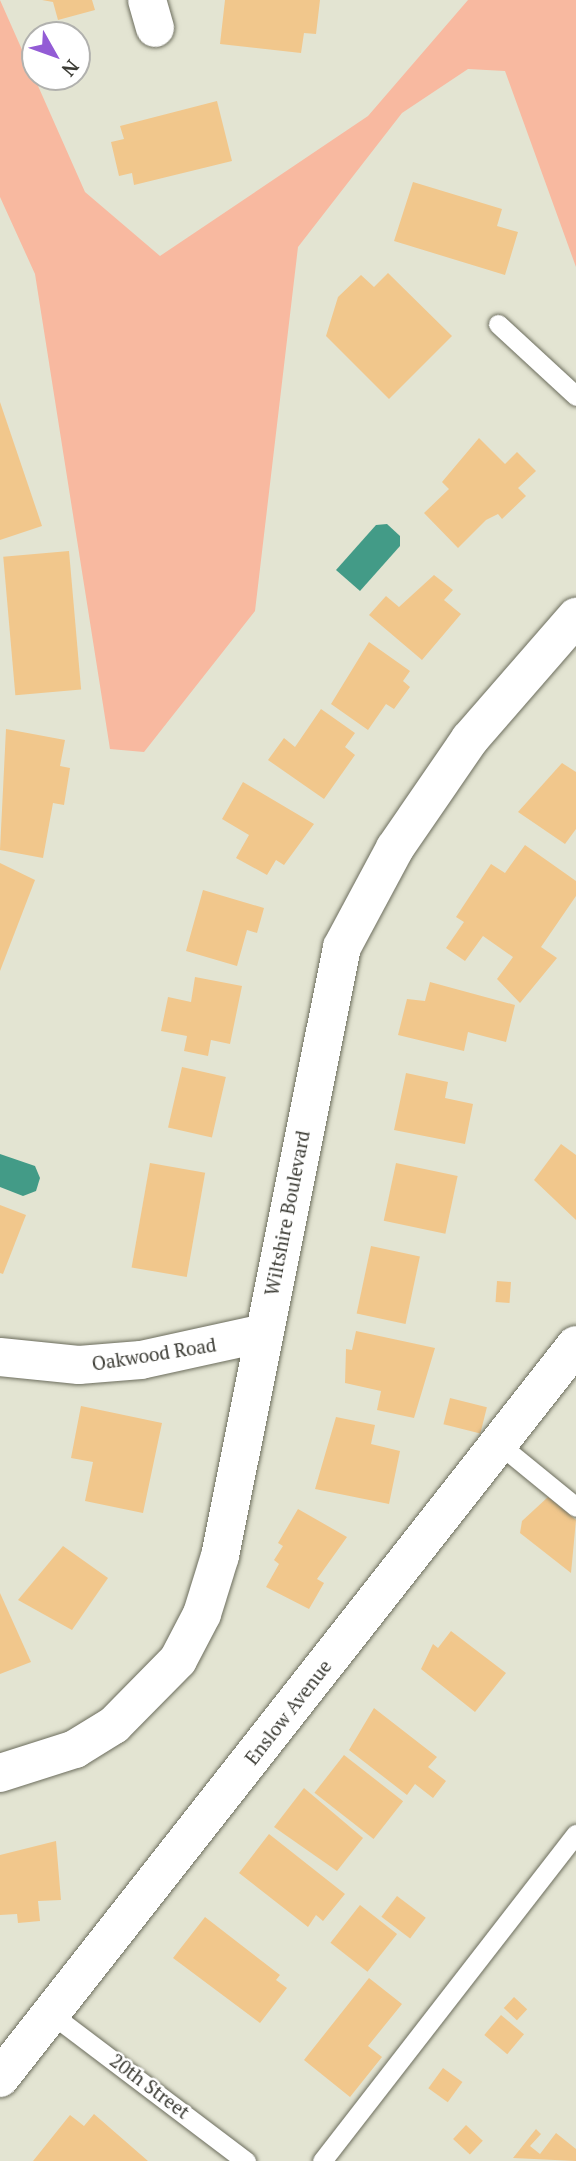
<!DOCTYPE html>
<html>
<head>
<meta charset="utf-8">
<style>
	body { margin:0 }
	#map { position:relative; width:576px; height:2161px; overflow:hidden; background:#e3e4d2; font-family:"PT Serif",serif }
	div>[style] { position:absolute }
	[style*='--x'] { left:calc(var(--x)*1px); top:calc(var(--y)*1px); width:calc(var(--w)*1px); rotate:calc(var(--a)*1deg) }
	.green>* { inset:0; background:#f8b9a0 }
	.water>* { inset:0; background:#439b87 }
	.building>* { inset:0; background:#f1c78c; transform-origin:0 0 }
	.roads { filter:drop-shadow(0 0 2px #6c6d5d) drop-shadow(0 0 2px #6c6d5d) }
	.service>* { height:19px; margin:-9.5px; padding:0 9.5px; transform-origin:9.5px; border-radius:9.5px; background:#fff }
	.minor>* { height:38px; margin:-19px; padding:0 19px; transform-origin:19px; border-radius:19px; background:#fff }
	span { translate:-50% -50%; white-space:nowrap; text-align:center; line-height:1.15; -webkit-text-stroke:5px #fff; paint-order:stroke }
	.street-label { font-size:19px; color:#3c3c35 }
	.north { position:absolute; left:21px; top:21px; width:70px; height:70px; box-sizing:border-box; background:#fff; border:2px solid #b1b1ae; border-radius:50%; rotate:130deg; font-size:19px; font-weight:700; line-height:28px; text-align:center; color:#3c3c35 }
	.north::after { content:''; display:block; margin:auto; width:24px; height:32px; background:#935cd5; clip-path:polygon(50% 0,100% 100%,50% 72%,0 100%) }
</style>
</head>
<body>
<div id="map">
	<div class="green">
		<i style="clip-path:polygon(0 0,85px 192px,160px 256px,368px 116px,468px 0,576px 0,576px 267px,505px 71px,468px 69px,402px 113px,298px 247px,255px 611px,144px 752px,110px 749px,35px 274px,0 197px)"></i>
	</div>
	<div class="water">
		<i style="clip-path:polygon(387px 524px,400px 536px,400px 546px,360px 591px,336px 570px,376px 525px)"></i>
		<i style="clip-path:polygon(0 1154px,35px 1166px,40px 1178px,36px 1191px,23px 1196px,0 1187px)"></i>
	</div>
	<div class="building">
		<i style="clip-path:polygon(42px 0,92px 0,95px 10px,58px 20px,53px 2px)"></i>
		<i style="clip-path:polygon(225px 0,320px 0,316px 34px,304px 33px,301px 53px,220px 44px)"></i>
		<i style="clip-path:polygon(217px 101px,232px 161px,134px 185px,132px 173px,119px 176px,111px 142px,124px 139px,120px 126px)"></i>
		<i style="clip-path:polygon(413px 182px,502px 209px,497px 226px,518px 232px,505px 275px,394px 241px)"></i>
		<i style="clip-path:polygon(388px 273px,452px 336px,389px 399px,326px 336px,338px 297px,361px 275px,374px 287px)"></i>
		<i style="clip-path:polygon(0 402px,42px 526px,0 540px)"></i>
		<i style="clip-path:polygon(479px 438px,505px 464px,517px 452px,536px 471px,518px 488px,526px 496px,502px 519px,498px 514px,486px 520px,458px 548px,424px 513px,449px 489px,442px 482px)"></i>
		<i style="left:69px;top:551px;width:139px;height:66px;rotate:85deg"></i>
		<i style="clip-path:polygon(434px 575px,453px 590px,444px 600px,461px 614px,422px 660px,369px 615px,386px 596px,399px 607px)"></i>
		<i style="clip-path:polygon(369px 642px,410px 671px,403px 681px,410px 687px,394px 709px,386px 704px,368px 730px,331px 704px)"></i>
		<i style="clip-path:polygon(321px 709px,355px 733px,345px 747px,355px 755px,324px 799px,268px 760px,284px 738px,295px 747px)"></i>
		<i style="clip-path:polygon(6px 729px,65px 740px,60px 766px,70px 768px,64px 805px,53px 803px,43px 858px,0 850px)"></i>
		<i style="clip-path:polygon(562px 763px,576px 772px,576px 829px,565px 844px,518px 812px)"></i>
		<i style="clip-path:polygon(243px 782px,314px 824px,284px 865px,276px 860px,267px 875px,236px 858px,249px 835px,222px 819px)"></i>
		<i style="clip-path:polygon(525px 845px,576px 881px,576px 896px,541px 947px,557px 958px,520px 1003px,497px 979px,513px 957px,483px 936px,465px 961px,446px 948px,464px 922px,456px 917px,491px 864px,505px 873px)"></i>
		<i style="clip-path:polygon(0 863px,35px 880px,0 971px)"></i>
		<i style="clip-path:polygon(203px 890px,264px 908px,257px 933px,247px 930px,237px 966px,186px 951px)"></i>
		<i style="clip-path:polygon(195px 977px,242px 986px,230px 1044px,211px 1040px,208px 1056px,184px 1051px,187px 1036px,161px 1031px,168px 997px,191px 1002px)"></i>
		<i style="clip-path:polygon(430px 982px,515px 1005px,506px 1042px,468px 1032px,464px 1051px,398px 1035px,407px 999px,425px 1001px)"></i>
		<i style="left:182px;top:1067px;width:45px;height:62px;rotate:13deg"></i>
		<i style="clip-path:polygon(406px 1073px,448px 1082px,445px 1098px,473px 1104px,465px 1144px,394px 1130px)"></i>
		<i style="clip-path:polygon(561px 1144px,576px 1155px,576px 1220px,534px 1180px)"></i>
		<i style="left:150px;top:1163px;width:56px;height:106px;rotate:10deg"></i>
		<i style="left:396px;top:1163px;width:63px;height:59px;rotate:12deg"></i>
		<i style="clip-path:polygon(0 1205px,26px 1215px,3px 1274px,0 1273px)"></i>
		<i style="left:371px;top:1246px;width:50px;height:69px;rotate:12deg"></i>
		<i style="left:497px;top:1281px;width:14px;height:21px;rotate:4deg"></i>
		<i style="clip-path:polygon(356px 1331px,435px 1348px,414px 1418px,377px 1410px,381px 1391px,345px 1383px,346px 1349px,352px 1350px)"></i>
		<i style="left:450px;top:1398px;width:38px;height:27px;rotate:14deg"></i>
		<i style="clip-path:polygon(81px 1406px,162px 1423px,143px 1513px,85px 1501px,93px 1462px,71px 1458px)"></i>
		<i style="clip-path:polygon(336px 1417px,375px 1425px,371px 1444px,400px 1451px,389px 1504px,315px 1489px)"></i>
		<i style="clip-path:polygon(548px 1497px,576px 1520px,571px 1573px,520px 1533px,522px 1521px)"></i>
		<i style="clip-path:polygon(298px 1509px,347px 1537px,317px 1579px,324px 1583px,309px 1609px,266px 1587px,279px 1564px,274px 1560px,283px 1546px,278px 1543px)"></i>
		<i style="clip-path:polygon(63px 1546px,108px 1578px,72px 1630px,18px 1600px)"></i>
		<i style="clip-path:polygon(0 1593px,31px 1662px,0 1674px)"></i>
		<i style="clip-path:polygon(451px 1631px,506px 1673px,475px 1712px,421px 1669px,433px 1644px,438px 1648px)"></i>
		<i style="clip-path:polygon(374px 1708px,437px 1757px,428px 1767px,446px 1781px,433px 1798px,415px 1784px,407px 1795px,349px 1750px)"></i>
		<i style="left:344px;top:1755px;width:75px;height:48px;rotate:38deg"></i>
		<i style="clip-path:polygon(304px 1788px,363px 1838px,337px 1871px,274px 1827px)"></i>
		<i style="clip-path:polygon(269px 1834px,345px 1894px,323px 1921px,316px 1915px,308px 1927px,239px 1873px)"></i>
		<i style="clip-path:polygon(56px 1841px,61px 1900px,38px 1901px,40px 1921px,18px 1923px,17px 1914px,0 1915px,0 1855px)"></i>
		<i style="left:397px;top:1896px;width:36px;height:26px;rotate:37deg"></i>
		<i style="left:360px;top:1905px;width:47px;height:48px;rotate:38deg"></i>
		<i style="clip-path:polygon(205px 1917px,280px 1975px,276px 1980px,287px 1988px,260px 2023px,173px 1958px)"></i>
		<i style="clip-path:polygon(369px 1978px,402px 2004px,368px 2046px,382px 2057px,350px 2097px,304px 2060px)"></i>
		<i style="left:514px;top:1997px;width:18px;height:15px;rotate:43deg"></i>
		<i style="left:501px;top:2015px;width:30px;height:26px;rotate:40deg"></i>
		<i style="left:443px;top:2068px;width:24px;height:25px;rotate:36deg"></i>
		<i style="clip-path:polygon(94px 2114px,148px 2161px,33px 2161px,70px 2115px,84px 2126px)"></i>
		<i style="left:466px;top:2125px;width:23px;height:19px;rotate:43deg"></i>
		<i style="clip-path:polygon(536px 2129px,541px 2134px,530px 2146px,540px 2154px,556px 2133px,576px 2149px,576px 2161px,513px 2158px)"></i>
	</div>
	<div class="roads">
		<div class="service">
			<i style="--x:498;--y:324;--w:106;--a:42.7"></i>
			<i style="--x:499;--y:1444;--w:99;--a:39.3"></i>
			<i style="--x:50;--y:2013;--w:246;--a:37.1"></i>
			<i style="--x:322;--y:2161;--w:414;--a:-52.2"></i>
		</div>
		<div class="minor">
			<i style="--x:147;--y:0;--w:29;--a:74"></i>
			<i style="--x:0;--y:1357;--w:79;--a:5.8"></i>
			<i style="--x:79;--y:1365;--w:62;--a:-4.6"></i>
			<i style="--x:141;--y:1360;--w:126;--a:-12.4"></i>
			<i style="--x:0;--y:1773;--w:79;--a:-17.7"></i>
			<i style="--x:75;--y:1749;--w:46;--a:-31.6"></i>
			<i style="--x:114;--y:1725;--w:91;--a:-45.4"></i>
			<i style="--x:178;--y:1660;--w:52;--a:-62.4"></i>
			<i style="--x:202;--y:1614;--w:61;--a:-72.8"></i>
			<i style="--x:220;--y:1556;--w:621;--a:-78.67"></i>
			<i style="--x:342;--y:947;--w:112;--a:-61.8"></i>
			<i style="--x:395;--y:848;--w:132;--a:-55.5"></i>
			<i style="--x:470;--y:739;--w:162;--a:-49"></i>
			<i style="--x:0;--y:2078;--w:932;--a:-51.84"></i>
		</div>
	</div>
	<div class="street-label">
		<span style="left:287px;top:1213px;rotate:-79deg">Wiltshire Boulevard</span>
		<span style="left:154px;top:1354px;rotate:-9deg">Oakwood Road</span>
		<span style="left:288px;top:1712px;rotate:-52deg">Enslow Avenue</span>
		<span style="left:150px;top:2086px;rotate:37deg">20th Street</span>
	</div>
	<div class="north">N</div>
</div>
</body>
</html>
